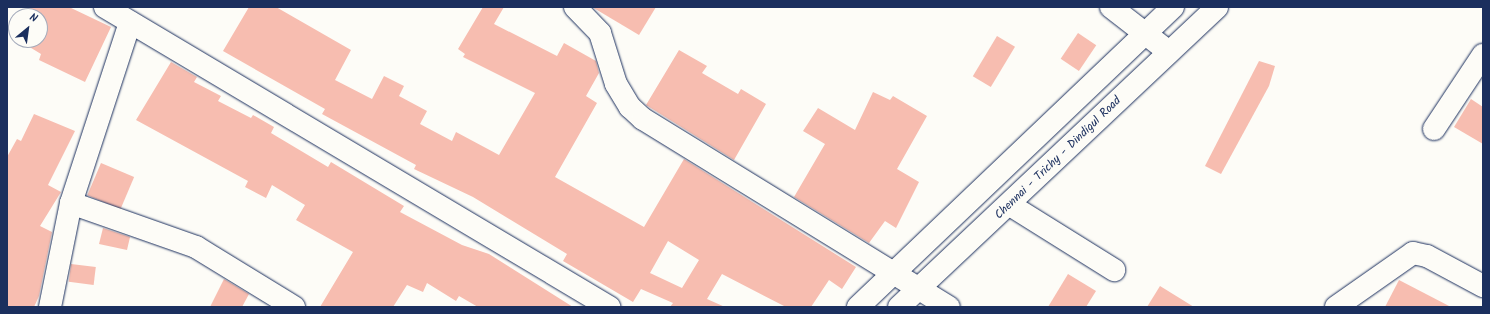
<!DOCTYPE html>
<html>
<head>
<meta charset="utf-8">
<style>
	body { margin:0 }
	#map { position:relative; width:1490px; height:314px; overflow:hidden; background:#fdfcf7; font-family:Kalam,sans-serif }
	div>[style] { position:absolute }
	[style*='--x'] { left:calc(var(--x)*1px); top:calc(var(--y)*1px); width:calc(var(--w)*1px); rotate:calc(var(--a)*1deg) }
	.building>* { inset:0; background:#f7bdb0; transform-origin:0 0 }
	.roads { filter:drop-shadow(0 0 1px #1b2f5e) drop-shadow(0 0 1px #1b2f5e) }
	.minor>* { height:22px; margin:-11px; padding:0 11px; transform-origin:11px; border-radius:11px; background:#fdfcf7 }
	.highway>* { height:22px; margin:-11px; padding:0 11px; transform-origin:11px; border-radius:11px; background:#fdfcf7 }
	span { translate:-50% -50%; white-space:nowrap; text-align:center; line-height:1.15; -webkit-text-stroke:3.5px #fdfcf7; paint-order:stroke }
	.street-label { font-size:12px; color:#1b2f5e }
	.frame { position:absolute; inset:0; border:8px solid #1b2f5e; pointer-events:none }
	.north { position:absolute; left:8px; top:8px; width:40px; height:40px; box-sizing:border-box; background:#fdfcf7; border:1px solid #a3aaba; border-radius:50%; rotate:29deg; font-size:11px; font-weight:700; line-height:16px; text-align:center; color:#1b2f5e }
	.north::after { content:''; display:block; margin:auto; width:14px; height:18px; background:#1b2f5e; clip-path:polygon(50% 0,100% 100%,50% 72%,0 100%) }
</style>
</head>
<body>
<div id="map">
	<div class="building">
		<i style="clip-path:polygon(29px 7px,69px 7px,111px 27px,85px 82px,39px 60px,41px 54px,18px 40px,40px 40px,40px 16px,24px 16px)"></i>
		<i style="clip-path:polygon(evenodd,249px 7px,276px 7px,351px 50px,335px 80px,372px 99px,384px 76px,404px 86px,399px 96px,427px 111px,420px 124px,452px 141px,456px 132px,499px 155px,535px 93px,463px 57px,465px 54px,458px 49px,483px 7px,504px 7px,494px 24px,557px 56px,564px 43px,596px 61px,599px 73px,586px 96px,597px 103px,555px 177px,644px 227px,684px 159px,856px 267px,842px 289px,829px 280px,811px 307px,786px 307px,722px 274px,707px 299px,725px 307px,670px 307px,673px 303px,641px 289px,633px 302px,563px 261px,567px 254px,473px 197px,414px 169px,416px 165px,322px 114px,325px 109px,223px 51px,249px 7px,668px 241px,699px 260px,682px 288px,650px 273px,668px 241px)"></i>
		<i style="clip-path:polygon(592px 7px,656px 7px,639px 35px)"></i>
		<i style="left:1078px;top:33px;width:22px;height:31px;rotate:34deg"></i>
		<i style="left:997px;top:36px;width:21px;height:47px;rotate:31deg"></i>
		<i style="clip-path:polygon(679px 50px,707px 66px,702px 73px,738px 94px,741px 89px,766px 104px,734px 160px,646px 105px)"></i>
		<i style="clip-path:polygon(1259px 61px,1275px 66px,1269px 86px,1221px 174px,1205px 166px)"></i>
		<i style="clip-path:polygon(171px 62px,197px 77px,194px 82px,221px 96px,218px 101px,251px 118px,253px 115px,274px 127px,271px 133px,328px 167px,331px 162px,404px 206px,400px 212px,462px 245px,489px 254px,573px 307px,478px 307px,459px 296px,456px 301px,427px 283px,423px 292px,407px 285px,393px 307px,320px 307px,353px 252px,296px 220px,305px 205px,272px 185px,266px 198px,245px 187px,248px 181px,136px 120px)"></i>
		<i style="clip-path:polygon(873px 92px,890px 100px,893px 96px,927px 116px,897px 169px,919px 182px,896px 228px,885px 221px,869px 243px,794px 197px,825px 144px,803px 131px,818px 108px,855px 130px)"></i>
		<i style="clip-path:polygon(1471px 99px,1483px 107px,1483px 144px,1454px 127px)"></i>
		<i style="clip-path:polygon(34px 114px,75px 131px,48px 185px,61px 192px,40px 226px,52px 232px,39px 296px,34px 307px,7px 307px,7px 157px,17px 139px,21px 141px)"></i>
		<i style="left:101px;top:163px;width:36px;height:35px;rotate:23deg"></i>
		<i style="clip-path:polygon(103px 228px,130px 237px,127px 250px,99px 244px)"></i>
		<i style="left:71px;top:264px;width:25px;height:18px;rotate:7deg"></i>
		<i style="clip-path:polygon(1068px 274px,1096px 291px,1086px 307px,1048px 307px)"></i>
		<i style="clip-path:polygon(224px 279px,249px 294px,242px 307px,210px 307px)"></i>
		<i style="clip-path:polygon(1399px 280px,1451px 307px,1385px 307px)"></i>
		<i style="clip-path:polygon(1160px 286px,1194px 307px,1147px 307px)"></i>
	</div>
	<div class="roads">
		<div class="minor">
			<i style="--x:105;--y:7;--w:587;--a:30.76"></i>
			<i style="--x:575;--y:7;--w:36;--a:46"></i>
			<i style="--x:600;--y:33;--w:53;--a:72.6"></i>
			<i style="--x:616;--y:84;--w:27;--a:59"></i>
			<i style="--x:630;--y:107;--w:18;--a:43"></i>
			<i style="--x:643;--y:119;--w:359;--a:31.6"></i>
			<i style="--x:1111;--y:7;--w:73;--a:37.8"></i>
			<i style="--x:1434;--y:129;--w:89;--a:-56.5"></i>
			<i style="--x:71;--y:203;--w:133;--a:19.4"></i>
			<i style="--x:196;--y:247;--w:115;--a:31.5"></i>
			<i style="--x:1010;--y:205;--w:123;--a:32"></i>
			<i style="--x:50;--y:307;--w:106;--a:-78.6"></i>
			<i style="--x:71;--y:203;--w:190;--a:-71.9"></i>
			<i style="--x:1336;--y:307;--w:94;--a:-35"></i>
			<i style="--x:1413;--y:253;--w:14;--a:12"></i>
			<i style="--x:1427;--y:256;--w:64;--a:28.2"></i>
		</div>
		<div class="highway">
			<i style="--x:858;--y:307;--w:435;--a:-43.6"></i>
			<i style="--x:899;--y:307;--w:437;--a:-43.3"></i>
		</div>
	</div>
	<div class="street-label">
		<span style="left:1058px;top:158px;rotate:-44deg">Chennai - Trichy - Dindigul Road</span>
	</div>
	<div class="frame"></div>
	<div class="north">N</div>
</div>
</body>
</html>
